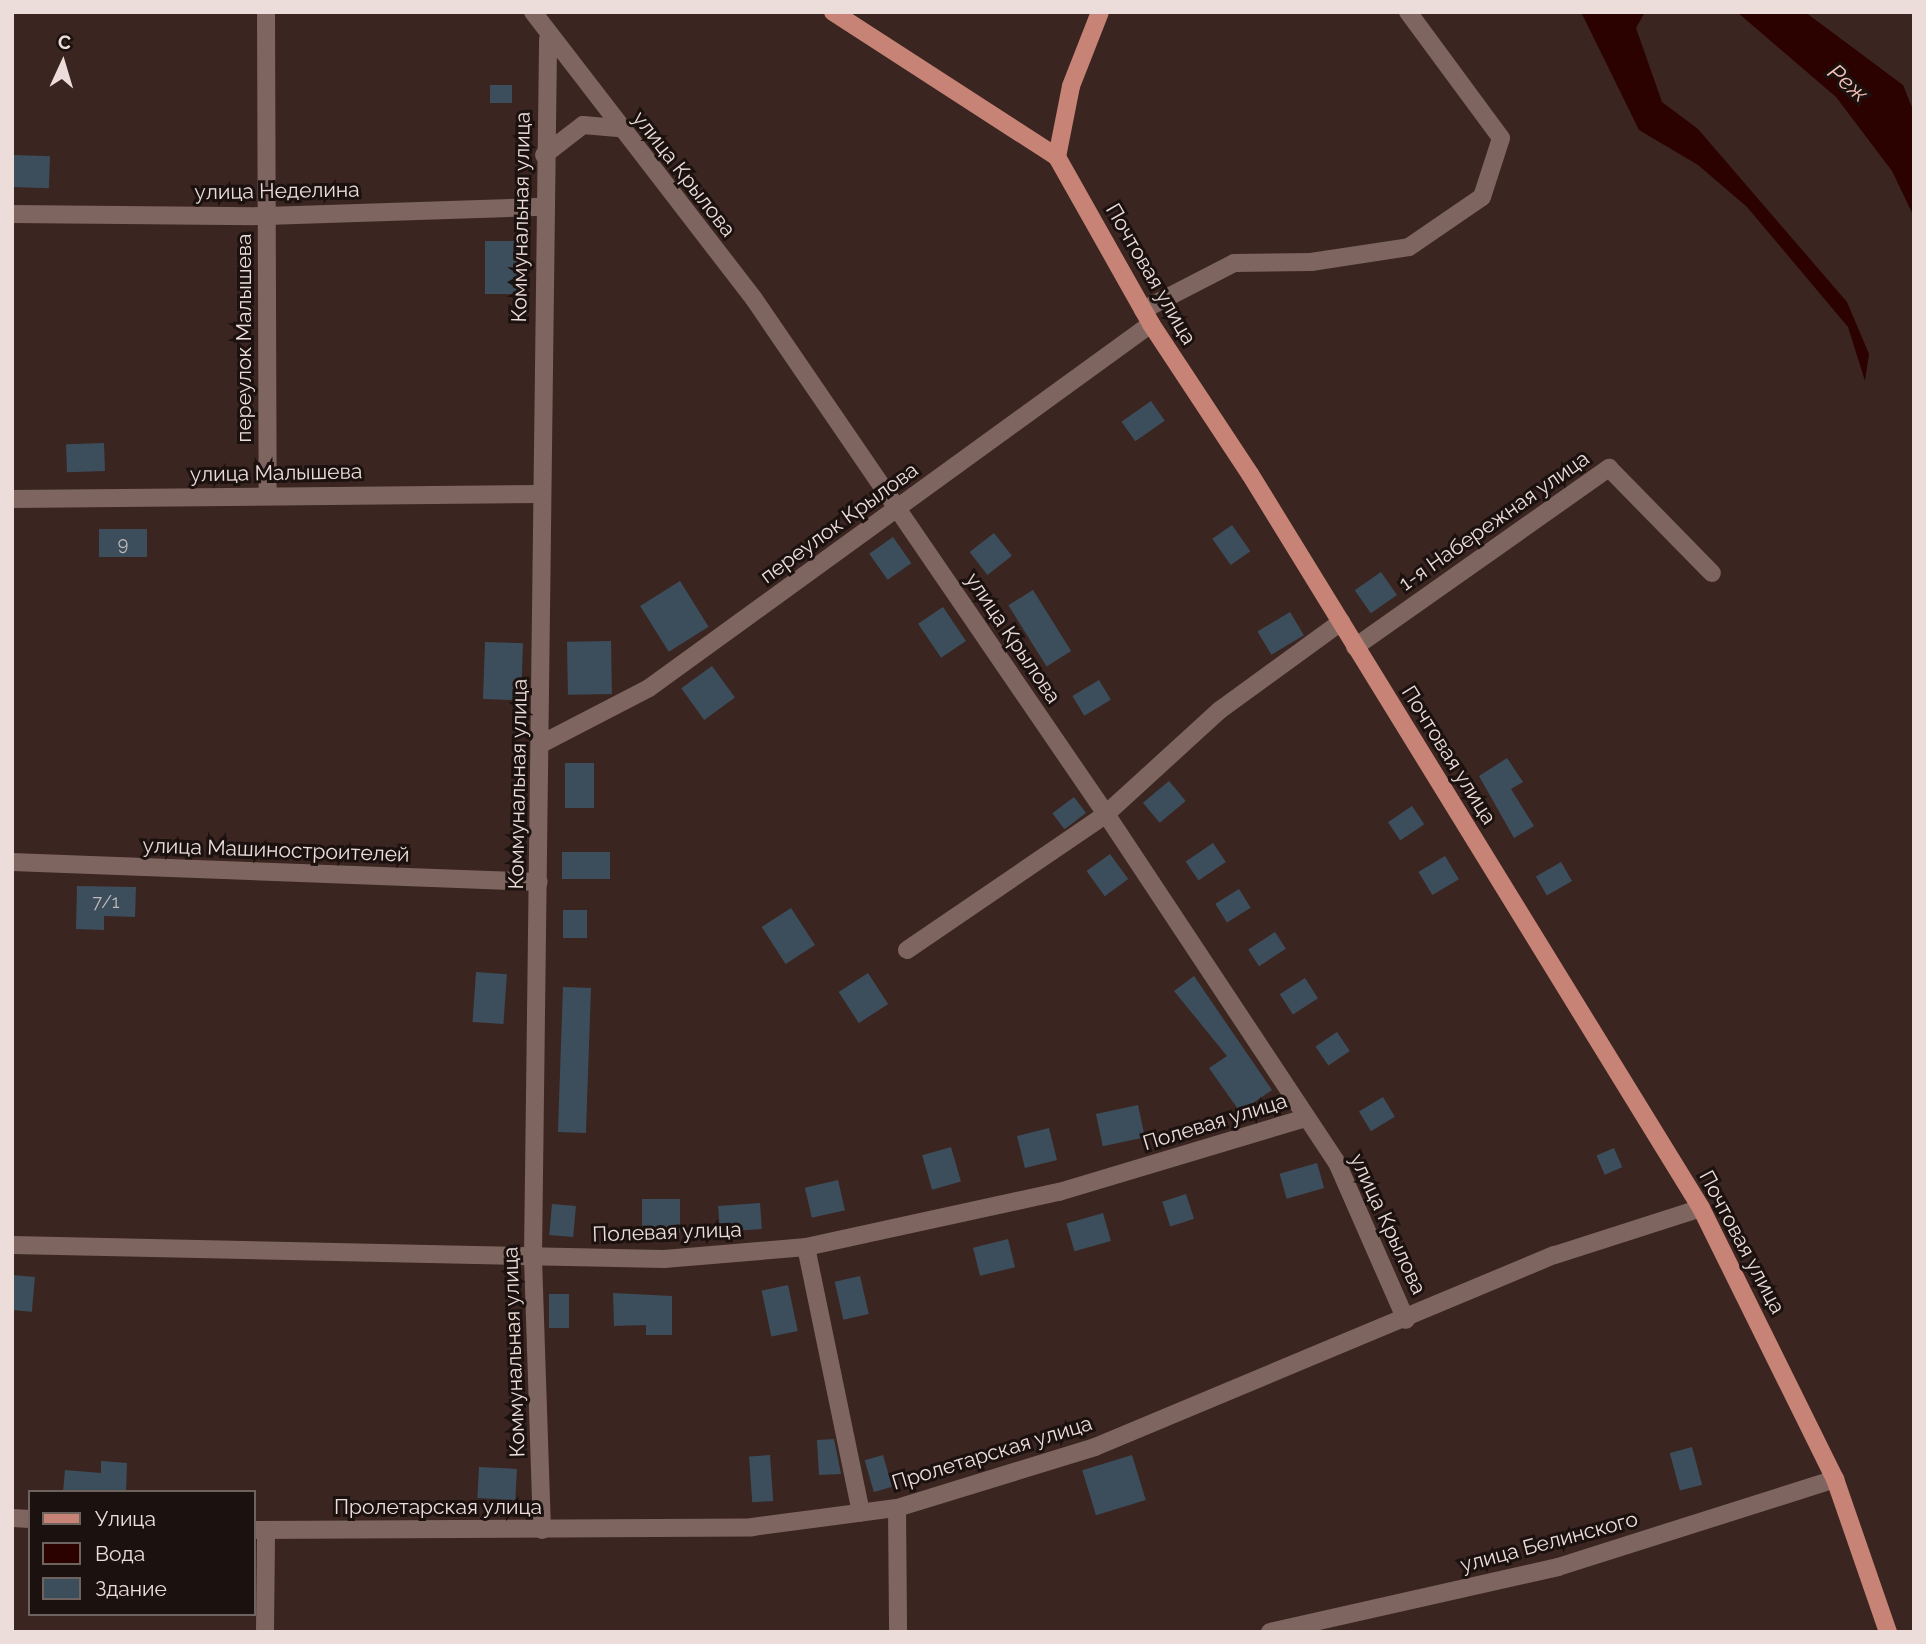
<!DOCTYPE html>
<html>
<head>
<meta charset="utf-8">
<style>
	body { margin:0 }
	#map { position:relative; width:1926px; height:1644px; overflow:hidden; background:#3b2521; font-family:Raleway,sans-serif }
	div>[style] { position:absolute }
	[style*='--x'] { left:calc(var(--x)*1px); top:calc(var(--y)*1px); width:calc(var(--w)*1px); rotate:calc(var(--a)*1deg) }
	.water>* { inset:0; background:#2c0200 }
	.building>* { inset:0; background:#3c4e5c; transform-origin:0 0 }
	.minor>* { height:18px; margin:-9px; padding:0 9px; transform-origin:9px; border-radius:9px; background:#7e655f }
	.major>* { height:18px; margin:-9px; padding:0 9px; transform-origin:9px; border-radius:9px; background:#c78375 }
	span { translate:-50% -50%; white-space:nowrap; text-align:center; line-height:1.15; -webkit-text-stroke:6px #1b110f; paint-order:stroke }
	.number-label { font-size:18px; color:#c0b9ba }
	.number-label span { -webkit-text-stroke-width:0 }
	.street-label { font-size:21px; color:#ecddda }
	.water-label { font-size:23px; color:#f5c3b8; font-style:italic }
	.frame { position:absolute; inset:0; border:14px solid #ecddda; pointer-events:none }
	.legend { position:absolute; left:28px; top:1490px; width:228px; height:126px; box-sizing:border-box; background:#1b110f; border:2px solid #6f6360; margin:0; padding:9px 12px; list-style:none; font-size:21px; color:#ecddda }
	.legend li { display:flex; align-items:center; gap:14px; height:35px }
	.legend b { width:35px; border:2px solid #6f6360 }
	.north { position:absolute; left:28px; top:28px; width:70px; height:70px; -webkit-text-stroke:5px #1b110f; paint-order:stroke; rotate:4deg; font-size:19px; font-weight:700; line-height:28px; text-align:center; color:#ecddda }
	.north::after { content:''; display:block; margin:auto; width:24px; height:32px; background:#ecddda; clip-path:polygon(50% 0,100% 100%,50% 72%,0 100%) }
</style>
</head>
<body>
<div id="map">
	<div class="water">
		<i style="clip-path:polygon(1581px 12px,1645px 12px,1636px 28px,1662px 102px,1698px 129px,1847px 302px,1869px 354px,1865px 381px,1848px 327px,1747px 207px,1698px 165px,1639px 130px)"></i>
		<i style="clip-path:polygon(1737px 12px,1805px 12px,1903px 85px,1914px 112px,1914px 217px,1892px 171px,1836px 97px)"></i>
	</div>
	<div class="building">
		<i style="left:490px;top:85px;width:22px;height:18px"></i>
		<i style="left:14px;top:155px;width:36px;height:32px;rotate:2deg"></i>
		<i style="left:485px;top:241px;width:36px;height:53px"></i>
		<i style="left:1151px;top:401px;width:24px;height:36px;rotate:55deg"></i>
		<i style="left:104px;top:443px;width:28px;height:38px;rotate:88deg"></i>
		<i style="left:1232px;top:525px;width:32px;height:24px;rotate:55deg"></i>
		<i style="left:147px;top:529px;width:28px;height:48px;rotate:90deg"></i>
		<i style="left:994px;top:533px;width:29px;height:31px;rotate:52deg"></i>
		<i style="left:893px;top:537px;width:32px;height:29px;rotate:55deg"></i>
		<i style="left:1381px;top:572px;width:28px;height:32px;rotate:55deg"></i>
		<i style="left:680px;top:581px;width:54px;height:47px;rotate:58deg"></i>
		<i style="left:1033px;top:590px;width:72px;height:29px;rotate:58deg"></i>
		<i style="left:943px;top:607px;width:41px;height:30px;rotate:56deg"></i>
		<i style="left:1290px;top:612px;width:27px;height:38px;rotate:59deg"></i>
		<i style="left:611px;top:641px;width:53px;height:44px;rotate:89deg"></i>
		<i style="left:485px;top:642px;width:38px;height:57px;rotate:2deg"></i>
		<i style="left:712px;top:666px;width:39px;height:38px;rotate:54deg"></i>
		<i style="left:1099px;top:680px;width:23px;height:31px;rotate:59deg"></i>
		<i style="clip-path:polygon(1507px 758px,1523px 782px,1511px 789px,1534px 826px,1514px 838px,1479px 776px)"></i>
		<i style="left:565px;top:763px;width:29px;height:45px"></i>
		<i style="left:1169px;top:781px;width:26px;height:34px;rotate:50deg"></i>
		<i style="left:1074px;top:797px;width:20px;height:27px;rotate:53deg"></i>
		<i style="left:1412px;top:806px;width:22px;height:29px;rotate:56deg"></i>
		<i style="left:1213px;top:843px;width:23px;height:33px;rotate:56deg"></i>
		<i style="left:562px;top:852px;width:48px;height:27px"></i>
		<i style="left:1110px;top:854px;width:31px;height:29px;rotate:54deg"></i>
		<i style="left:1445px;top:856px;width:27px;height:31px;rotate:59deg"></i>
		<i style="left:1561px;top:862px;width:22px;height:29px;rotate:60deg"></i>
		<i style="clip-path:polygon(77px 886px,136px 887px,135px 917px,104px 916px,104px 930px,76px 929px)"></i>
		<i style="left:1239px;top:889px;width:22px;height:28px;rotate:58deg"></i>
		<i style="left:791px;top:908px;width:44px;height:35px;rotate:57deg"></i>
		<i style="left:563px;top:910px;width:24px;height:28px"></i>
		<i style="left:1275px;top:932px;width:20px;height:32px;rotate:57deg"></i>
		<i style="left:476px;top:972px;width:31px;height:50px;rotate:4deg"></i>
		<i style="left:868px;top:973px;width:37px;height:35px;rotate:57deg"></i>
		<i style="clip-path:polygon(1194px 976px,1272px 1090px,1240px 1112px,1209px 1068px,1227px 1056px,1174px 991px)"></i>
		<i style="left:1305px;top:978px;width:24px;height:30px;rotate:57deg"></i>
		<i style="left:563px;top:987px;width:28px;height:145px;rotate:2deg"></i>
		<i style="left:1337px;top:1032px;width:23px;height:26px;rotate:56deg"></i>
		<i style="left:1383px;top:1097px;width:23px;height:28px;rotate:59deg"></i>
		<i style="left:1138px;top:1105px;width:33px;height:43px;rotate:78deg"></i>
		<i style="left:1049px;top:1128px;width:33px;height:33px;rotate:76deg"></i>
		<i style="left:951px;top:1147px;width:36px;height:30px;rotate:74deg"></i>
		<i style="left:1614px;top:1148px;width:21px;height:19px;rotate:67deg"></i>
		<i style="left:1317px;top:1163px;width:26px;height:39px;rotate:74deg"></i>
		<i style="left:838px;top:1180px;width:31px;height:34px;rotate:77deg"></i>
		<i style="left:1186px;top:1194px;width:26px;height:25px;rotate:72deg"></i>
		<i style="left:680px;top:1199px;width:34px;height:38px;rotate:90deg"></i>
		<i style="left:760px;top:1203px;width:26px;height:42px;rotate:86deg"></i>
		<i style="left:552px;top:1204px;width:24px;height:31px;rotate:5deg"></i>
		<i style="left:1103px;top:1213px;width:29px;height:38px;rotate:74deg"></i>
		<i style="left:1008px;top:1239px;width:29px;height:36px;rotate:76deg"></i>
		<i style="left:12px;top:1275px;width:23px;height:35px;rotate:5deg"></i>
		<i style="left:860px;top:1276px;width:39px;height:26px;rotate:77deg"></i>
		<i style="left:788px;top:1285px;width:47px;height:27px;rotate:78deg"></i>
		<i style="clip-path:polygon(613px 1293px,672px 1296px,672px 1335px,646px 1335px,646px 1325px,614px 1326px)"></i>
		<i style="left:569px;top:1294px;width:34px;height:20px;rotate:90deg"></i>
		<i style="clip-path:polygon(834px 1439px,841px 1474px,819px 1475px,817px 1440px)"></i>
		<i style="left:1692px;top:1447px;width:39px;height:23px;rotate:75deg"></i>
		<i style="left:770px;top:1455px;width:46px;height:21px;rotate:86deg"></i>
		<i style="left:883px;top:1455px;width:33px;height:19px;rotate:74deg"></i>
		<i style="left:1132px;top:1455px;width:47px;height:52px;rotate:73deg"></i>
		<i style="clip-path:polygon(101px 1461px,127px 1463px,126px 1492px,63px 1492px,65px 1470px,101px 1473px)"></i>
		<i style="left:479px;top:1467px;width:38px;height:31px;rotate:3deg"></i>
	</div>
	<div class="minor">
		<i style="--x:266;--y:12;--w:483;--a:89.8"></i>
		<i style="--x:533;--y:12;--w:362;--a:52.4"></i>
		<i style="--x:754;--y:299;--w:624;--a:55.65"></i>
		<i style="--x:1106;--y:814;--w:421;--a:56.5"></i>
		<i style="--x:1338;--y:1165;--w:169;--a:66.3"></i>
		<i style="--x:544;--y:155;--w:49;--a:-37.6"></i>
		<i style="--x:583;--y:125;--w:35;--a:5"></i>
		<i style="--x:12;--y:214;--w:254;--a:0.5"></i>
		<i style="--x:266;--y:216;--w:276;--a:-1.9"></i>
		<i style="--x:1143;--y:310;--w:102;--a:-27.3"></i>
		<i style="--x:1234;--y:263;--w:77;--a:-0.7"></i>
		<i style="--x:1311;--y:262;--w:99;--a:-8.7"></i>
		<i style="--x:1409;--y:247;--w:88;--a:-34.4"></i>
		<i style="--x:1482;--y:197;--w:62;--a:-72.1"></i>
		<i style="--x:1501;--y:138;--w:157;--a:-126.4"></i>
		<i style="--x:12;--y:499;--w:529;--a:-0.54"></i>
		<i style="--x:1355;--y:647;--w:311;--a:-35.2"></i>
		<i style="--x:1609;--y:468;--w:147;--a:45.6"></i>
		<i style="--x:543;--y:743;--w:119;--a:-27.4"></i>
		<i style="--x:649;--y:688;--w:620;--a:-35.95"></i>
		<i style="--x:12;--y:862;--w:527;--a:2.17"></i>
		<i style="--x:907;--y:950;--w:241;--a:-34.3"></i>
		<i style="--x:1106;--y:814;--w:154;--a:-42.4"></i>
		<i style="--x:1220;--y:710;--w:150;--a:-36"></i>
		<i style="--x:12;--y:1245;--w:652;--a:1.23"></i>
		<i style="--x:664;--y:1259;--w:143;--a:-4.8"></i>
		<i style="--x:806;--y:1247;--w:259;--a:-12.3"></i>
		<i style="--x:1059;--y:1192;--w:258;--a:-16.7"></i>
		<i style="--x:806;--y:1247;--w:271;--a:78.3"></i>
		<i style="--x:897;--y:1508;--w:124;--a:89.5"></i>
		<i style="--x:12;--y:1518;--w:18;--a:3"></i>
		<i style="--x:254;--y:1530;--w:498;--a:-0.3"></i>
		<i style="--x:752;--y:1527;--w:146;--a:-7.5"></i>
		<i style="--x:897;--y:1508;--w:207;--a:-17.1"></i>
		<i style="--x:1095;--y:1447;--w:498;--a:-22.7"></i>
		<i style="--x:1555;--y:1255;--w:153;--a:-17.8"></i>
		<i style="--x:542;--y:1530;--w:274;--a:-91.9"></i>
		<i style="--x:533;--y:1256;--w:1217;--a:-89.29"></i>
		<i style="--x:265;--y:1632;--w:101;--a:-89.4"></i>
		<i style="--x:1270;--y:1632;--w:295;--a:-12.7"></i>
		<i style="--x:1558;--y:1567;--w:291;--a:-17.6"></i>
	</div>
	<div class="major">
		<i style="--x:833;--y:12;--w:267;--a:32.9"></i>
		<i style="--x:1057;--y:157;--w:192;--a:60.6"></i>
		<i style="--x:1151;--y:324;--w:180;--a:56.6"></i>
		<i style="--x:1250;--y:474;--w:861;--a:58.43"></i>
		<i style="--x:1701;--y:1208;--w:302;--a:63.7"></i>
		<i style="--x:1835;--y:1479;--w:162;--a:70.9"></i>
		<i style="--x:1057;--y:157;--w:72;--a:-78.8"></i>
		<i style="--x:1071;--y:86;--w:79;--a:-68.6"></i>
	</div>
	<div class="number-label">
		<span style="left:123px;top:544px">9</span>
		<span style="left:106px;top:902px">7/1</span>
	</div>
	<div class="street-label">
		<span style="left:684px;top:174px;rotate:52deg">улица Крылова</span>
		<span style="left:277px;top:191px;rotate:-1deg">улица Неделина</span>
		<span style="left:521px;top:217px;rotate:-89deg">Коммунальная улица</span>
		<span style="left:1151px;top:274px;rotate:60deg">Почтовая улица</span>
		<span style="left:244px;top:338px;rotate:-90deg">переулок Малышева</span>
		<span style="left:276px;top:473px;rotate:-1deg">улица Малышева</span>
		<span style="left:1494px;top:521px;rotate:-35deg">1-я Набережная улица</span>
		<span style="left:839px;top:523px;rotate:-36deg">переулок Крылова</span>
		<span style="left:1013px;top:638px;rotate:56deg">улица Крылова</span>
		<span style="left:1449px;top:755px;rotate:58deg">Почтовая улица</span>
		<span style="left:518px;top:784px;rotate:-89deg">Коммунальная улица</span>
		<span style="left:276px;top:850px;rotate:2deg">улица Машиностроителей</span>
		<span style="left:1215px;top:1122px;rotate:-17deg">Полевая улица</span>
		<span style="left:1388px;top:1224px;rotate:65deg">улица Крылова</span>
		<span style="left:667px;top:1232px;rotate:-2deg">Полевая улица</span>
		<span style="left:1742px;top:1242px;rotate:62deg">Почтовая улица</span>
		<span style="left:514px;top:1352px;rotate:-92deg">Коммунальная улица</span>
		<span style="left:992px;top:1453px;rotate:-17deg">Пролетарская улица</span>
		<span style="left:438px;top:1507px">Пролетарская улица</span>
		<span style="left:1549px;top:1542px;rotate:-15deg">улица Белинского</span>
	</div>
	<div class="water-label">
		<span style="left:1848px;top:83px;rotate:41deg">Реж</span>
	</div>
	<div class="frame"></div>
	<ul class="legend">
	<li><b style="height:9px;background:#c78375"></b>Улица</li>
	<li><b style="height:19px;background:#2c0200"></b>Вода</li>
	<li><b style="height:19px;background:#3c4e5c"></b>Здание</li>
	</ul>
	<div class="north">С</div>
</div>
</body>
</html>
